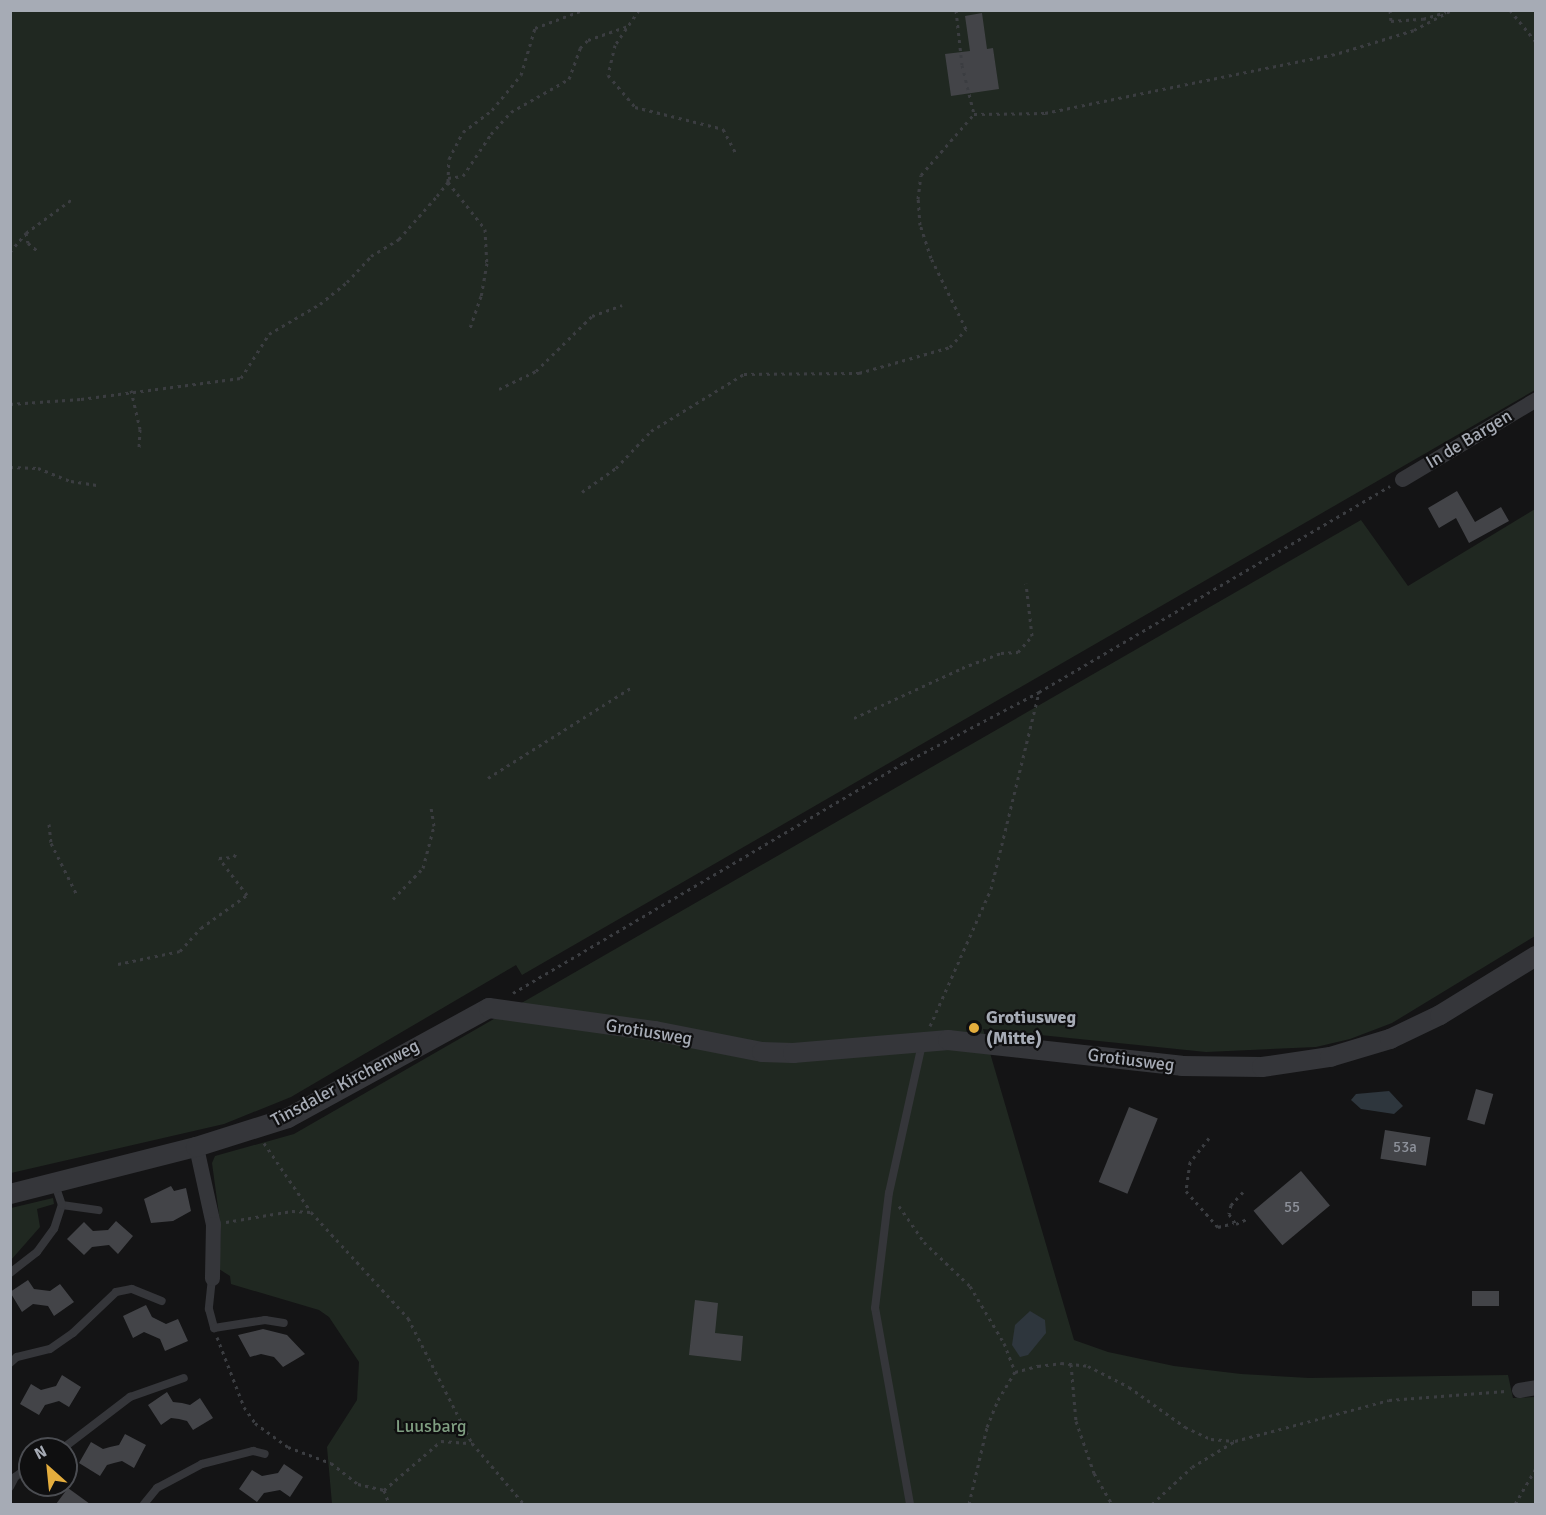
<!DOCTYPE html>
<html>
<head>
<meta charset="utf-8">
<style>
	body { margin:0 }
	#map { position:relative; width:1546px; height:1515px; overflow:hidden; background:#141415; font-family:Signika,sans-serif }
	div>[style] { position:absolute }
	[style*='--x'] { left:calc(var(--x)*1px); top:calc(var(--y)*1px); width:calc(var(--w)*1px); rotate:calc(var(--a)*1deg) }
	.green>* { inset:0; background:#202821 }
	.water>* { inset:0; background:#2e363d }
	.building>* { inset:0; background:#434448; transform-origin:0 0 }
	.path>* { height:3px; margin-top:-1.5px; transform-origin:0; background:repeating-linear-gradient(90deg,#3b3d41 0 3px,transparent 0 7.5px) }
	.service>* { height:8px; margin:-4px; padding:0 4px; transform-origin:4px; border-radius:4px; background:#35363a }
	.minor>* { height:15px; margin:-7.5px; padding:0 7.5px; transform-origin:7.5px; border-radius:7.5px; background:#35363a }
	.tertiary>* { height:20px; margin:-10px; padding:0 10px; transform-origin:10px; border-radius:10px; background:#35363a }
	.dots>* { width:16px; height:16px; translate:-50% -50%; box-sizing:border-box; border:3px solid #0f0f10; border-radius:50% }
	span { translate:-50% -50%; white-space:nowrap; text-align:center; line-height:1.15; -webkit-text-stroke:4.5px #0f0f10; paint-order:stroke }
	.number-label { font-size:15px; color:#8d919a }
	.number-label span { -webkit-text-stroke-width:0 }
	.street-label { font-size:18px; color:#a6abb5 }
	.poi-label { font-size:18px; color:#a6abb5; font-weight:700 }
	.left { translate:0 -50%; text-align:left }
	.park-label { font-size:18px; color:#7f9e81 }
	.frame { position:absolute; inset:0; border:12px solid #a6abb5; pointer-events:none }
	.north { position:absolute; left:18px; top:1437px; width:60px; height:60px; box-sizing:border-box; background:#0f0f10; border:2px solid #4b4d52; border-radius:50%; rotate:333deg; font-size:16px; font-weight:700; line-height:24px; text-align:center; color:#a6abb5 }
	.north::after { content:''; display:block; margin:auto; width:21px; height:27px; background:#e4ad3d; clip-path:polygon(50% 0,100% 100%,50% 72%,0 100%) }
</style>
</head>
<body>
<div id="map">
	<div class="green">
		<i style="clip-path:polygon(11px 11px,1535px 11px,1535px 390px,522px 975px,516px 965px,291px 1097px,224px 1124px,11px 1173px)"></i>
		<i style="clip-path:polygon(1535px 509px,1535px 936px,1392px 1023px,1350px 1039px,1316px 1047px,1206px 1052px,983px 1029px,1074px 1340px,1108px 1352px,1174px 1366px,1241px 1374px,1309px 1378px,1508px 1375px,1513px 1398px,1535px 1397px,1535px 1504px,332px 1504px,327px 1447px,357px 1400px,359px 1362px,329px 1317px,319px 1310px,231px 1284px,230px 1276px,219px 1269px,221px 1229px,212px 1163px,215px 1156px,294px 1134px,1361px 520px,1408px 586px)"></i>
		<i style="clip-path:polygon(53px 1198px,54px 1204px,37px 1209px,40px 1227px,11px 1260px,11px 1208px)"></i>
	</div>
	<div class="water">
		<i style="clip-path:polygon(1389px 1091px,1403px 1106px,1394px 1114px,1361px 1109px,1351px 1100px,1356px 1094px)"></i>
		<i style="clip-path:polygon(1030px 1311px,1045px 1320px,1046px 1333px,1028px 1355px,1020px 1357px,1012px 1345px,1015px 1325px)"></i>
	</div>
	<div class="building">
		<i style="clip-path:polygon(982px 13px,987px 49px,993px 48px,999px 89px,951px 96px,945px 54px,970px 51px,965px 16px)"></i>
		<i style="clip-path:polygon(1457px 491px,1475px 522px,1501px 507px,1509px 521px,1469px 543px,1456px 518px,1439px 528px,1428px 508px)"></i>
		<i style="left:1476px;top:1089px;width:18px;height:32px;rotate:16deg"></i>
		<i style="left:1129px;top:1107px;width:31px;height:81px;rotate:22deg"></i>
		<i style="left:1385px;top:1130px;width:46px;height:29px;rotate:9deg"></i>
		<i style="left:1301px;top:1171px;width:45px;height:62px;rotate:50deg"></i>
		<i style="clip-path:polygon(171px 1186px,174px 1191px,186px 1188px,191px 1211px,173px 1221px,151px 1223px,144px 1199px)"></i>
		<i style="clip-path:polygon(116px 1221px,133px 1236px,118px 1254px,109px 1245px,92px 1247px,84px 1255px,67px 1239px,84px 1222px,93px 1231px,108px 1230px)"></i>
		<i style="clip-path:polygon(28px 1280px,34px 1289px,50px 1291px,60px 1284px,74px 1302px,54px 1316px,48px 1306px,33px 1304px,22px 1312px,10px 1292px)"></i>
		<i style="left:1499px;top:1291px;width:15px;height:27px;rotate:90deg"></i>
		<i style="clip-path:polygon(695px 1300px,718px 1303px,715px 1333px,743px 1336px,741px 1361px,689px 1355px)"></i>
		<i style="clip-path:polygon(146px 1305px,152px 1317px,166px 1324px,178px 1319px,188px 1341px,165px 1351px,160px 1339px,144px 1332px,133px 1338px,123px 1316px)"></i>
		<i style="clip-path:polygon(263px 1329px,287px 1335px,305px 1354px,283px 1367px,274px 1357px,261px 1354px,250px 1357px,238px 1335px)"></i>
		<i style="clip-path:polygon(62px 1375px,81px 1387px,69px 1407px,59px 1401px,45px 1405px,39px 1415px,20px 1404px,31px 1384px,41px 1390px,56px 1386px)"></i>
		<i style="clip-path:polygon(167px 1392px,173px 1402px,182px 1403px,190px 1405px,200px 1398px,213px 1418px,193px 1430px,187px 1421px,179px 1419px,171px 1418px,161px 1425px,148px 1405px)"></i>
		<i style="clip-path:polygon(125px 1434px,146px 1445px,134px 1468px,122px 1461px,114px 1463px,107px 1465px,100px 1476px,79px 1463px,91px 1442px,103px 1449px,110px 1447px,119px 1445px)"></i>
		<i style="clip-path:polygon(284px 1464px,303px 1477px,290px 1497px,280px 1490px,264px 1493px,257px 1502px,239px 1489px,252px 1470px,262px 1476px,278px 1473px)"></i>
		<i style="clip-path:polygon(68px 1488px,90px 1504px,56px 1504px)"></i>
	</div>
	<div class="path">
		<i style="--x:639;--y:10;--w:42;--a:124.4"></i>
		<i style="--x:615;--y:45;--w:31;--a:103"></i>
		<i style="--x:608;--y:75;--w:42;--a:49.8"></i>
		<i style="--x:635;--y:107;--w:91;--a:14"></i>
		<i style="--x:723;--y:129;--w:27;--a:62"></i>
		<i style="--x:956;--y:10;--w:55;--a:83.8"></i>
		<i style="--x:962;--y:65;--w:50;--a:76.2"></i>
		<i style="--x:1390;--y:10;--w:11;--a:85"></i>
		<i style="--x:1391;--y:21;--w:32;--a:-4"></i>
		<i style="--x:1423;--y:19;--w:24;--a:-17"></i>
		<i style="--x:1510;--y:10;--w:41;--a:50.9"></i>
		<i style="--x:448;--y:178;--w:15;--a:-8"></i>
		<i style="--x:463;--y:176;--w:50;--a:-56.3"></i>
		<i style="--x:491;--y:134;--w:30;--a:-48"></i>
		<i style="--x:511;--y:112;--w:67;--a:-29.6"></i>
		<i style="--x:569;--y:79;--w:33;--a:-70"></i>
		<i style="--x:580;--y:48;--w:11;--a:-45"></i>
		<i style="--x:588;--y:40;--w:42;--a:-19.3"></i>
		<i style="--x:448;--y:182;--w:60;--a:51.8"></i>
		<i style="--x:485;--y:229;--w:34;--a:87"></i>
		<i style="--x:487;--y:263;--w:34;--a:100"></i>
		<i style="--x:481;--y:296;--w:36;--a:109"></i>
		<i style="--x:26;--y:233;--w:10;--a:79"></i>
		<i style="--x:28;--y:243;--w:14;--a:39"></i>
		<i style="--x:10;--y:252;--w:25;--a:-50"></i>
		<i style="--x:26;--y:233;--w:56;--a:-36.3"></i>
		<i style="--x:499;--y:389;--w:41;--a:-25.9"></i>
		<i style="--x:536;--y:371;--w:78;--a:-44.5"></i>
		<i style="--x:592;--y:316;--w:32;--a:-20"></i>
		<i style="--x:131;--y:390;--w:40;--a:77"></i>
		<i style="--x:140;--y:429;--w:19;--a:93"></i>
		<i style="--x:10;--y:404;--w:71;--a:-4"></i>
		<i style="--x:81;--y:399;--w:161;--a:-7.5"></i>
		<i style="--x:241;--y:378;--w:52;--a:-57.5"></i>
		<i style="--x:269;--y:334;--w:59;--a:-30.5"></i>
		<i style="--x:320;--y:304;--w:35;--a:-39"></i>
		<i style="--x:347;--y:282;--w:35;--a:-47"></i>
		<i style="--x:371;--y:256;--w:33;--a:-31"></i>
		<i style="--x:399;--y:239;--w:57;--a:-48.5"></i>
		<i style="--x:437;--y:196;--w:18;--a:-52"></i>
		<i style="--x:448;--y:182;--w:23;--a:-88"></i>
		<i style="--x:449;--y:159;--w:30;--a:-63"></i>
		<i style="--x:463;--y:132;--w:36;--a:-37"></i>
		<i style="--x:492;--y:110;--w:45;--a:-50.4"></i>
		<i style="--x:521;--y:75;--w:49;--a:-73.4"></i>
		<i style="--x:535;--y:28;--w:51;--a:-20.6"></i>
		<i style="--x:10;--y:467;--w:28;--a:2"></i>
		<i style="--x:38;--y:468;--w:35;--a:22"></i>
		<i style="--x:71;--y:481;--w:26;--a:9"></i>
		<i style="--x:582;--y:492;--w:42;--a:-35.2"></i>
		<i style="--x:616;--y:468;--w:51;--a:-46.6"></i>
		<i style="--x:651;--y:431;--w:109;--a:-31.5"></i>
		<i style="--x:744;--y:374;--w:115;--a:-0.5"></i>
		<i style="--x:859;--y:373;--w:95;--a:-15.9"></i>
		<i style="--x:950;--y:347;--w:24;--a:-48"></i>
		<i style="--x:966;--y:329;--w:79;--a:-116.2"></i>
		<i style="--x:931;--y:258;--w:35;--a:-108"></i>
		<i style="--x:920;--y:225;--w:26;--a:-94"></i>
		<i style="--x:918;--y:199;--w:24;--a:-83"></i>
		<i style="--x:921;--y:175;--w:81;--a:-49"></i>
		<i style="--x:974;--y:114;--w:71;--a:-0.8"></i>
		<i style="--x:1045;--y:113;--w:300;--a:-11.5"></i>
		<i style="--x:1339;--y:53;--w:78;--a:-17"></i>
		<i style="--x:1414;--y:30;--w:43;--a:-27.8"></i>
		<i style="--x:854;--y:718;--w:119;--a:-24.8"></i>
		<i style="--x:962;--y:668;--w:42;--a:-21"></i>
		<i style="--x:1001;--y:653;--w:17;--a:-3"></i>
		<i style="--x:1018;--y:652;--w:21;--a:-49"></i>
		<i style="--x:1032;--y:636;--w:53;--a:-96.5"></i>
		<i style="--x:488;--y:778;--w:170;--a:-32.3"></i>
		<i style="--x:49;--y:824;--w:19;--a:84"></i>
		<i style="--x:51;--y:843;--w:56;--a:63.4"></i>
		<i style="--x:393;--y:899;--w:43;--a:-45.9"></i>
		<i style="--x:423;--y:868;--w:43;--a:-75.3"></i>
		<i style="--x:434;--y:826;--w:19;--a:-99"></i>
		<i style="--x:118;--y:964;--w:63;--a:-11.8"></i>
		<i style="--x:180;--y:951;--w:31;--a:-48"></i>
		<i style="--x:201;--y:928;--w:57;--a:-35.7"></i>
		<i style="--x:247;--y:895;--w:46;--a:-127.1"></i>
		<i style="--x:219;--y:858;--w:15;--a:-4"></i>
		<i style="--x:234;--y:857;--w:7;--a:-63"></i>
		<i style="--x:513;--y:993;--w:454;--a:-30.5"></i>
		<i style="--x:904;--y:763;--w:153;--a:-27.7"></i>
		<i style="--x:1039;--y:692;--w:407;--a:-30.4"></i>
		<i style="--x:930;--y:1026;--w:150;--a:-66"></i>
		<i style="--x:991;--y:889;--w:203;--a:-76.3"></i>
		<i style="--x:1209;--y:1138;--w:31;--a:128"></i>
		<i style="--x:1190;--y:1162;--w:29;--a:98"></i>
		<i style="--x:1186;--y:1191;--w:48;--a:48.4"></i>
		<i style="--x:1218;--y:1227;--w:16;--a:-14"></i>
		<i style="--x:264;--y:1143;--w:83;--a:55.7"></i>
		<i style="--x:311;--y:1212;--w:144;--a:47.5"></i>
		<i style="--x:408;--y:1318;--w:140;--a:62.9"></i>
		<i style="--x:1243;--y:1192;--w:18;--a:133"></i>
		<i style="--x:1231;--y:1205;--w:9;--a:103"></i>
		<i style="--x:1229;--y:1214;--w:12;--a:55"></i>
		<i style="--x:1236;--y:1224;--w:14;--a:-25"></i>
		<i style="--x:899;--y:1206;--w:44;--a:55.2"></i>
		<i style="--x:924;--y:1242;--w:64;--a:43.7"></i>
		<i style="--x:970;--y:1286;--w:66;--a:59.2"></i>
		<i style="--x:1004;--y:1343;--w:31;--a:69"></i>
		<i style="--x:226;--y:1222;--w:67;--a:-9.5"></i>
		<i style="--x:292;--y:1211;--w:19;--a:3"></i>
		<i style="--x:217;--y:1337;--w:75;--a:68.9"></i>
		<i style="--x:244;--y:1407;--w:19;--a:55"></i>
		<i style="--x:255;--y:1423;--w:41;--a:36"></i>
		<i style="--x:288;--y:1447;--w:46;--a:20.4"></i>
		<i style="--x:331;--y:1463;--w:34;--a:38"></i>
		<i style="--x:358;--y:1484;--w:27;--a:13"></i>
		<i style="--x:384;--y:1490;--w:75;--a:-40.7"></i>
		<i style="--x:441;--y:1441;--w:31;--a:4"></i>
		<i style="--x:472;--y:1443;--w:80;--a:49.6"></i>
		<i style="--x:1071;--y:1364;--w:57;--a:85"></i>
		<i style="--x:1076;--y:1421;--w:55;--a:70.9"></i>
		<i style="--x:1094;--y:1473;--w:36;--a:60"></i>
		<i style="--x:384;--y:1490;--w:15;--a:70"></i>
		<i style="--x:969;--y:1504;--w:79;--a:-76.8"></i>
		<i style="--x:987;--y:1427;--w:29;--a:-68"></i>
		<i style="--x:998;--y:1400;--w:33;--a:-59"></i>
		<i style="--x:1015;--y:1372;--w:24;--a:-15"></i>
		<i style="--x:1038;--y:1366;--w:23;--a:-7"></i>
		<i style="--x:1061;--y:1363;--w:27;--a:6"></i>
		<i style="--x:1088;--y:1366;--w:46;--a:27.1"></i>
		<i style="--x:1129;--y:1387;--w:69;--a:35.5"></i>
		<i style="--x:1185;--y:1427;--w:29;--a:25"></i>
		<i style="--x:1211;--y:1439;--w:23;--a:5"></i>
		<i style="--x:1152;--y:1504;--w:54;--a:-42.8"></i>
		<i style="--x:1192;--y:1467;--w:50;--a:-31.2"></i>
		<i style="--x:1235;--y:1441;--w:159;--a:-14.9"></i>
		<i style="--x:1389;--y:1400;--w:117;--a:-4.4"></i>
		<i style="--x:1515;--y:1504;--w:42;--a:-59.7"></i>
	</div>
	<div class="service">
		<i style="--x:62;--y:1205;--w:37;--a:8"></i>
		<i style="--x:10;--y:1273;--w:34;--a:-38"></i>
		<i style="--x:37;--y:1252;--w:29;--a:-54"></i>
		<i style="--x:54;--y:1229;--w:25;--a:-72"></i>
		<i style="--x:62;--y:1205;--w:21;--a:-109"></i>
		<i style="--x:212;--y:1278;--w:31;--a:96"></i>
		<i style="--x:209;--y:1309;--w:20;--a:75"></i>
		<i style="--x:214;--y:1328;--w:52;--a:-8.9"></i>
		<i style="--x:265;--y:1320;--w:19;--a:9"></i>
		<i style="--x:10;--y:1363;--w:9;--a:-41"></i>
		<i style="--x:17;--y:1357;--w:34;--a:-14"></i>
		<i style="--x:50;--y:1349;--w:28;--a:-35"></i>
		<i style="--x:73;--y:1333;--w:59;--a:-43.6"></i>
		<i style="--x:116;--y:1292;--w:16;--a:-11"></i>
		<i style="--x:132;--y:1289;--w:32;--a:22"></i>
		<i style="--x:62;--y:1449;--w:86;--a:-37.4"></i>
		<i style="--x:130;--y:1397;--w:57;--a:-19.4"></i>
		<i style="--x:10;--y:1487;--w:11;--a:-63"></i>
		<i style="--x:15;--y:1477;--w:19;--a:-36"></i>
		<i style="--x:144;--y:1504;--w:21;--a:-51"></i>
		<i style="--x:157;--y:1488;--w:51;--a:-28.1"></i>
		<i style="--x:202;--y:1464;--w:53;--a:-14.3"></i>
		<i style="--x:253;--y:1451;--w:12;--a:14"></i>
		<i style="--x:910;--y:1504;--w:199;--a:-100.1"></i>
		<i style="--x:875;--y:1308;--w:116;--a:-83.1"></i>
		<i style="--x:889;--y:1193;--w:153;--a:-77.5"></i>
	</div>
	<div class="minor">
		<i style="--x:1402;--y:479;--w:156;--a:-30.8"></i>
		<i style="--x:196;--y:1147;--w:79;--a:77.6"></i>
		<i style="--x:213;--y:1224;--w:54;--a:91.1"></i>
		<i style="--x:1519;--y:1390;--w:17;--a:-10"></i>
	</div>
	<div class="tertiary">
		<i style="--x:10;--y:1194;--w:192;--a:-14.2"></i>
		<i style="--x:196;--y:1147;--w:96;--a:-17.5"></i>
		<i style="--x:288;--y:1118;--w:229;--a:-28.7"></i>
		<i style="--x:489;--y:1008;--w:168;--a:7.9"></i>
		<i style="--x:655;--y:1031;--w:109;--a:11.1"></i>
		<i style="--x:762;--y:1052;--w:31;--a:2"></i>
		<i style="--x:793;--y:1053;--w:156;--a:-4.8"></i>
		<i style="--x:948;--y:1040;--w:235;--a:6.3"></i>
		<i style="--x:1182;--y:1066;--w:80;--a:0.7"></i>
		<i style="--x:1262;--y:1067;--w:69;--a:-8.4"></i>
		<i style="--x:1330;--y:1057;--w:63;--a:-16.7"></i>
		<i style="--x:1390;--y:1039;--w:55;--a:-25.6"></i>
		<i style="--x:1440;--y:1015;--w:113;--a:-31.6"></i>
	</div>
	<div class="dots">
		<i style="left:974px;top:1028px;background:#e4ad3d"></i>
	</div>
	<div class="number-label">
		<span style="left:1405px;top:1148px">53a</span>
		<span style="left:1292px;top:1208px">55</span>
	</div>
	<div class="street-label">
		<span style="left:1469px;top:439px;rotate:-31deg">In de Bargen</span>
		<span style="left:649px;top:1032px;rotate:9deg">Grotiusweg</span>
		<span style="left:1131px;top:1060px;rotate:7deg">Grotiusweg</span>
		<span style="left:345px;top:1083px;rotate:-28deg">Tinsdaler Kirchenweg</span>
	</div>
	<div class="poi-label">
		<span class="left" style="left:986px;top:1028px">Grotiusweg<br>(Mitte)</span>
	</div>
	<div class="park-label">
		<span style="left:431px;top:1426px">Luusbarg</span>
	</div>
	<div class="frame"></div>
	<div class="north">N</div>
</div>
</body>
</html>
